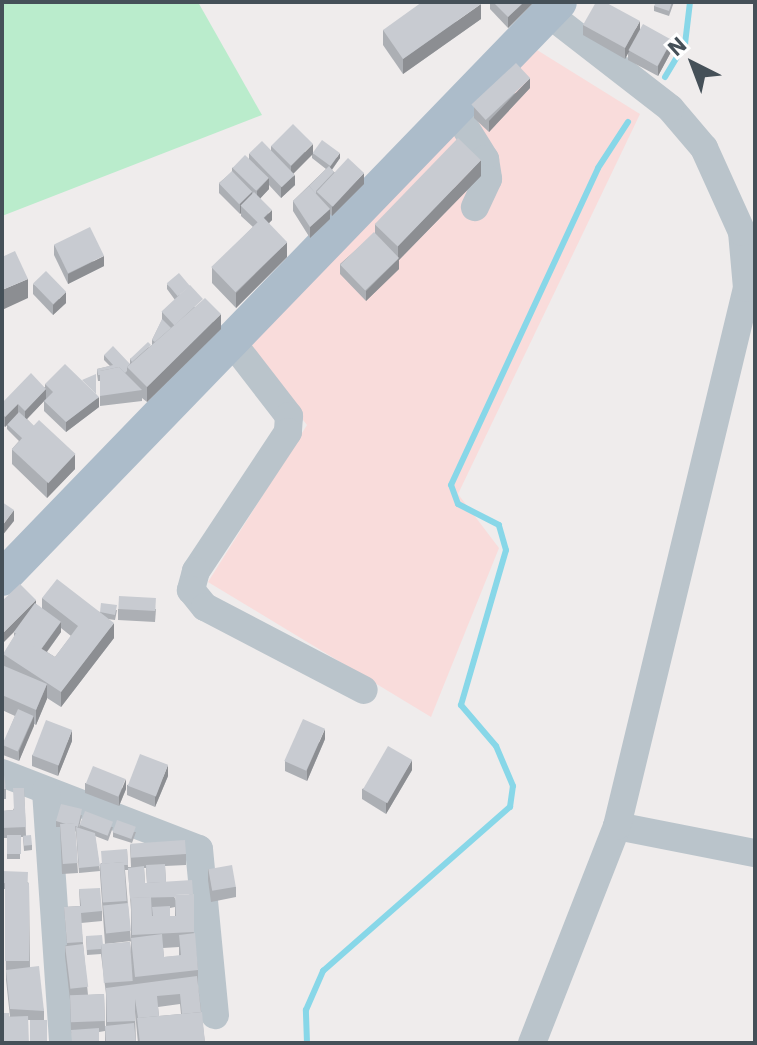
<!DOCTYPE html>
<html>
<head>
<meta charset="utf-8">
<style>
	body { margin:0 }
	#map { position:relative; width:757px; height:1045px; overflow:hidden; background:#efecec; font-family:"IBM Plex Sans",sans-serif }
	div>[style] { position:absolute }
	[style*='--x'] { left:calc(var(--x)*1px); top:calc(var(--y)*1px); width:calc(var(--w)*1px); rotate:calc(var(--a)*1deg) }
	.medical>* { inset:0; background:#f9dcdb }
	.green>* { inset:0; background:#baeccc }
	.stream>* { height:6px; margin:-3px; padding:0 3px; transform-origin:3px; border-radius:3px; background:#88d7e8 }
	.minor>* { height:28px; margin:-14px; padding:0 14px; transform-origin:14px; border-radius:14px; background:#bac4cb }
	.major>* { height:36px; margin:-18px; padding:0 18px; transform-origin:18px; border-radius:18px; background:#acbcca }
	.wall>* { inset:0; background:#acafb4 }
	.shaded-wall>* { inset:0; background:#8c8e92 }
	.building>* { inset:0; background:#c8cbd1; transform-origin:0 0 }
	span { translate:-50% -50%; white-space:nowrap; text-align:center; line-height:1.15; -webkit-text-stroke:6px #fff; paint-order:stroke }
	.frame { position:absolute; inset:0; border:4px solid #455058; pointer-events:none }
	.north { position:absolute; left:653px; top:24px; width:80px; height:80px; -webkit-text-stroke:6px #fff; paint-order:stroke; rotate:318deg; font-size:22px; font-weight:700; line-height:32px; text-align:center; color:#455058 }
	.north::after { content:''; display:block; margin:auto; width:28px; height:36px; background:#455058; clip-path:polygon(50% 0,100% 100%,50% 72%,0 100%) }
</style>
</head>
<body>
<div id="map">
	<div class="medical">
		<i style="clip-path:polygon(537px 50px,640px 114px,458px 494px,499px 548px,431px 717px,208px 582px,307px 425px,244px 343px)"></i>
	</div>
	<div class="green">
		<i style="clip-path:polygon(2px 2px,198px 2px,262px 115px,2px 216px)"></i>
	</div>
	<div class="stream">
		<i style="--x:665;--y:77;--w:39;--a:-59"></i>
		<i style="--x:685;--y:44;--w:42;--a:-83.2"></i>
		<i style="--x:307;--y:1043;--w:33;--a:-92"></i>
		<i style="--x:306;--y:1010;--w:43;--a:-66.4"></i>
		<i style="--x:323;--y:971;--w:249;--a:-41.3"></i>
		<i style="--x:510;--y:807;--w:21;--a:-82"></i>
		<i style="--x:513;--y:786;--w:43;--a:-113"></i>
		<i style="--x:496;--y:746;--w:54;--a:-130.5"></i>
		<i style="--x:461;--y:705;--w:161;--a:-73.8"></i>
		<i style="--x:506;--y:550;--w:26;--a:-106"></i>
		<i style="--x:499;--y:525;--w:46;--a:-152.9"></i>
		<i style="--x:458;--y:504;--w:20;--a:-110"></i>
		<i style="--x:451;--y:485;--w:349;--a:-65.1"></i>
		<i style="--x:598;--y:168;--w:55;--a:-56.9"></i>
	</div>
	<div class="minor">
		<i style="--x:455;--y:111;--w:57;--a:58"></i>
		<i style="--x:485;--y:159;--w:20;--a:81"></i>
		<i style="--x:488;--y:179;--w:31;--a:115"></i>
		<i style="--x:231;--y:341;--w:95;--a:52.3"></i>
		<i style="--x:289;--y:416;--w:16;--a:94"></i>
		<i style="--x:288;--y:432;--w:167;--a:123.5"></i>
		<i style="--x:196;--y:571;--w:20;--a:105"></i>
		<i style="--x:191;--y:590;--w:22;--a:51"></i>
		<i style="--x:205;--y:607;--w:179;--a:27.6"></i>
		<i style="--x:2;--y:773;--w:211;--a:21.1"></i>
		<i style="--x:199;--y:849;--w:167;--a:84.5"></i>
		<i style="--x:46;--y:791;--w:253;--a:86.1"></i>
		<i style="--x:617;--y:826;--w:141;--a:11.1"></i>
		<i style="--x:532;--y:1043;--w:233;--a:-68.6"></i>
		<i style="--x:617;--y:826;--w:553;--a:-76.42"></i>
		<i style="--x:747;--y:288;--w:56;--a:-95.1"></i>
		<i style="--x:742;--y:232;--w:92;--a:-114.3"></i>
		<i style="--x:704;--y:148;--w:52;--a:-130.4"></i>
		<i style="--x:670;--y:108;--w:153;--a:-142.2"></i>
	</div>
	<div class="major">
		<i style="--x:2;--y:578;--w:801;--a:-45.96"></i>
	</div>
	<div class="wall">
		<i style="clip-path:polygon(490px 2px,534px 2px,508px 28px,490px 9px)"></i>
		<i style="clip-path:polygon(674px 2px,669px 16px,654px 11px,654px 6px)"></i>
		<i style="clip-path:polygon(481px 19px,403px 74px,383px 45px,383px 30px)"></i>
		<i style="clip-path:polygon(583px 25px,640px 29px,672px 50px,658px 76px,628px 60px,628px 52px,625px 59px,583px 35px)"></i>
		<i style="clip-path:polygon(530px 88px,489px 132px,474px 118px,474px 107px)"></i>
		<i style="clip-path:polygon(271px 146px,340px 158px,332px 170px,334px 172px,364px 184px,332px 216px,330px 214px,330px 219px,310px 238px,293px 211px,293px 201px,326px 169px,312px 158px,312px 154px,293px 174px,295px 185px,281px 198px,269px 185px,269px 189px,260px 198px,272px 220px,269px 223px,287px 257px,236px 308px,212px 283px,212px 268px,253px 227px,241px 216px,241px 213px,240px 214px,219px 193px,219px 183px,232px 172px,232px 168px,249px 159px,249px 154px,271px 150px)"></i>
		<i style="clip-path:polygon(481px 176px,399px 260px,399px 269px,366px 301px,340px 274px,340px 264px,375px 233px,375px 224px)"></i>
		<i style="clip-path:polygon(54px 245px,104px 266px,68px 284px,54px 255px)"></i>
		<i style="clip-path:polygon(33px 284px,66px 303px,53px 315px,33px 294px)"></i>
		<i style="clip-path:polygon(167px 284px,221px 329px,147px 402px,142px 398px,142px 401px,100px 406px,100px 381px,98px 381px,97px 374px,97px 369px,110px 366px,104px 360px,104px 355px,130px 364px,130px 359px,152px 345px,152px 340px,162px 320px,162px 312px,175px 300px,167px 289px)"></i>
		<i style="clip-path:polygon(45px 384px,96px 394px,99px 407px,66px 432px,44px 411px,44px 401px,27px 419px,75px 469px,47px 498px,12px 464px,12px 449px,19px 441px,7px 429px,7px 425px,5px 427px,2px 424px,2px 403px,45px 387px)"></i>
		<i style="clip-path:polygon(evenodd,42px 598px,100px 612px,117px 610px,115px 620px,108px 619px,114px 638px,61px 707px,47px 698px,36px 725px,34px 724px,19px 761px,3px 755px,3px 745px,15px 716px,2px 710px,2px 665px,3px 665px,3px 655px,14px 637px,14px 633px,36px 604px,42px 609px,42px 598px,61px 628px,71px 636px,55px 657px,47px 652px,61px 632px,61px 628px)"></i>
		<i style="clip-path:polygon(118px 609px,156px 609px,155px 622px,118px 620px)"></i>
		<i style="clip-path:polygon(325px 739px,307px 781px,285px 771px,285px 761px)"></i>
		<i style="clip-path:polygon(72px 741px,58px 776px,32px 766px,32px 755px)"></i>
		<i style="clip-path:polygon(412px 770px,386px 814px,362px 799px,362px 789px)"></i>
		<i style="clip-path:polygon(2px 774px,6px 789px,6px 799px,2px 799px)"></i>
		<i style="clip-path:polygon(168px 776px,155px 807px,127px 795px,127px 785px)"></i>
		<i style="clip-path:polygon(85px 783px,126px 789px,119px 806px,85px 793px)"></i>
		<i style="clip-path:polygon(24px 788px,26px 836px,32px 845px,32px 850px,24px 851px,23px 837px,20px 837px,20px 859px,7px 859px,7px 838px,2px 838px,2px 811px,13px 810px)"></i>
		<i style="clip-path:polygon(82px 815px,79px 828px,80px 825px,113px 827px,108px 841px,95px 836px,100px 871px,79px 873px,76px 832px,75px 831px,78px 873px,62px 874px,60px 827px,56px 827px,56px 821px)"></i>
		<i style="clip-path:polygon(113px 832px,136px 832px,132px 843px,113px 837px)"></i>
		<i style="clip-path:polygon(evenodd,130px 845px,186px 854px,186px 865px,165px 866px,166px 882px,194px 933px,198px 970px,198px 985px,205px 1043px,138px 1043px,135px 1012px,136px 1043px,105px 1043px,105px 1031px,99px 1032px,99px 1043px,71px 1033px,70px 1000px,65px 956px,65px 946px,67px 945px,64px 907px,80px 906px,79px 889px,102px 911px,102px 921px,81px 923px,88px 995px,104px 994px,105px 1026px,106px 1026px,106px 994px,101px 954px,87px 955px,86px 936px,103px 945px,130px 942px,134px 984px,131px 953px,131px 910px,128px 870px,125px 870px,131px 941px,105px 944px,100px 874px,100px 864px,127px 849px,128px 867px,131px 867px,130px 845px,144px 868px,146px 868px,147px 883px,145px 883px,144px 868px,130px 845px,175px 907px,175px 916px,170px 916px,170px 908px,175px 907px,130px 845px,179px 947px,179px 956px,164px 957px,163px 948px,179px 947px,130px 845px,180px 1004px,181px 1014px,159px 1016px,158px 1007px,180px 1004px)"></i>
		<i style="clip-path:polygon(208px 869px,236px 887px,236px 897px,211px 902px,208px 880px)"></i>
		<i style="clip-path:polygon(2px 871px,29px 883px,30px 967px,44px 1011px,44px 1020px,28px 1020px,2px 1043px,2px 997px,3px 997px,4px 1013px,10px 1017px,6px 980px,5px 889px,3px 889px,3px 920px,2px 920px)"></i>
	</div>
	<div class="shaded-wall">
		<i style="clip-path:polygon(524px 2px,534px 2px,508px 28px,508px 17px)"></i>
		<i style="clip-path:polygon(481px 4px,481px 19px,403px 74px,403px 59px)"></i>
		<i style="clip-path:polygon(640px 21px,640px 32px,625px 59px,625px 48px)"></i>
		<i style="clip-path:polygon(672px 40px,672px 50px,658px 76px,658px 66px)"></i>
		<i style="clip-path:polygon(530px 78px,530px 88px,489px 132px,489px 121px)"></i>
		<i style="clip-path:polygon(313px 144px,313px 154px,291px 176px,291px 166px)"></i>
		<i style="clip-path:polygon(340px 153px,340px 158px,330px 172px,330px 167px)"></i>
		<i style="clip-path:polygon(481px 160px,481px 176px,399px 260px,399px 269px,366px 301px,366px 291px,398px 259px,398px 246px)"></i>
		<i style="clip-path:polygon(364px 173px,364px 184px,332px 216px,332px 206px)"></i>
		<i style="clip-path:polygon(295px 175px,295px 185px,281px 198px,281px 187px)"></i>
		<i style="clip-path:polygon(269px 178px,269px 189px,257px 202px,257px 191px)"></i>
		<i style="clip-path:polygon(252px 192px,252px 202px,241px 206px,241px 213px,240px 214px,240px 204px)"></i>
		<i style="clip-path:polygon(330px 209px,330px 219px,310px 238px,310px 227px)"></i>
		<i style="clip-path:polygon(272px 210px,272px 220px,259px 233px,259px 223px)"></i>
		<i style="clip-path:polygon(287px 242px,287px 257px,236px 308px,236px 293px)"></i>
		<i style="clip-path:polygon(104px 256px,104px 266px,68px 284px,68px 274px)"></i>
		<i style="clip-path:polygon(28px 279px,28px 298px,2px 310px,2px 290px)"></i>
		<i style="clip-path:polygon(66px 292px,66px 303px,53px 315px,53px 305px)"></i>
		<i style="clip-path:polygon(221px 314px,221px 329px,147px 402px,147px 387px)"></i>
		<i style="clip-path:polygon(46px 389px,46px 399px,25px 421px,25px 411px)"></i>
		<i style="clip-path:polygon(99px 397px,99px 407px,66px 432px,66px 422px)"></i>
		<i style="clip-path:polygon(18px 404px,18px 414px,5px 427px,5px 417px)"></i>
		<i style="clip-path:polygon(75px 454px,75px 469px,47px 498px,47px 482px)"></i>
		<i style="clip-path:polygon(14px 510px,14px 521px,2px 536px,2px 526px)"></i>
		<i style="clip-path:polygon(36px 600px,36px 610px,2px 644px,2px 634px)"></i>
		<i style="clip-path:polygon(61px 622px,61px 632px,40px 661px,40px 651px)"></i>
		<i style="clip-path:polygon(114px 623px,114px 638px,61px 707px,61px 692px)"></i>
		<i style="clip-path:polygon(47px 684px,47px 699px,36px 725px,36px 710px)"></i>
		<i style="clip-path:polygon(34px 716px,34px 726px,19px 761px,19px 751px)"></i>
		<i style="clip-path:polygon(325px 729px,325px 739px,307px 781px,307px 770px)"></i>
		<i style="clip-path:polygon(72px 730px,72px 741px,58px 776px,58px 766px)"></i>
		<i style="clip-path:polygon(412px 760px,412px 770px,386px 814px,386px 803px)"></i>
		<i style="clip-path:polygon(168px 765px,168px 776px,155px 807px,155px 797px)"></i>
		<i style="clip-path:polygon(126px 779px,126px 789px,119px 806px,119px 796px)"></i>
	</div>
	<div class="building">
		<i style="clip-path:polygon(422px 2px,479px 2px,481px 4px,403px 59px,383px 30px)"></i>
		<i style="clip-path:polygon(493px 2px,524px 2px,508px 17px)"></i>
		<i style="clip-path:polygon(596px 2px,605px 2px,640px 21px,625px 48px,583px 25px)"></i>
		<i style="clip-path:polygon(656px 2px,672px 2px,669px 11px,654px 6px)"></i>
		<i style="left:643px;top:24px;width:33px;height:30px;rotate:29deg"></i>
		<i style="left:516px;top:63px;width:21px;height:61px;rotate:47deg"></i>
		<i style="left:293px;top:124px;width:28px;height:31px;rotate:45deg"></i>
		<i style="left:458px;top:138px;width:32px;height:120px;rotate:44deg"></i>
		<i style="left:322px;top:140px;width:22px;height:16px;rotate:36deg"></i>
		<i style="left:262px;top:141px;width:47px;height:18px;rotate:46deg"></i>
		<i style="left:245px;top:155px;width:33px;height:18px;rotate:44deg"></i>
		<i style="left:348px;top:158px;width:22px;height:46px;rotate:43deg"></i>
		<i style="clip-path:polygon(329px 166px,334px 172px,316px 191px,316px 194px,309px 186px)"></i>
		<i style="left:232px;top:171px;width:29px;height:18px;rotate:46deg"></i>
		<i style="clip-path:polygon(309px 186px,330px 209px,310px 227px,293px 201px)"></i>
		<i style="left:254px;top:192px;width:25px;height:19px;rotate:45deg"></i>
		<i style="left:263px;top:217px;width:35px;height:72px;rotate:46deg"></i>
		<i style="left:90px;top:227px;width:32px;height:40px;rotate:64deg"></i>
		<i style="left:374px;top:232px;width:36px;height:47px;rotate:46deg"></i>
		<i style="clip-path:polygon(15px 251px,28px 279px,2px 290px,2px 257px)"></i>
		<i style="left:46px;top:271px;width:29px;height:18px;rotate:46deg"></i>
		<i style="left:179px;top:273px;width:17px;height:16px;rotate:50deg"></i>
		<i style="left:190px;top:285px;width:19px;height:39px;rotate:47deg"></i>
		<i style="clip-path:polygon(205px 298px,221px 314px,147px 387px,127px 367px)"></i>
		<i style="clip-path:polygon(162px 319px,171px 328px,155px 342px,152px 340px)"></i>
		<i style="clip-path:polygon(148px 342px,151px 345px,132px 362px,130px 359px)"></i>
		<i style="clip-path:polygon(113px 346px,130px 364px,127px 367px,127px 371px,125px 373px,119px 367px,100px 371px,100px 375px,98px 375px,97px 369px,113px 365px,104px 355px)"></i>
		<i style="clip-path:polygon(65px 364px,99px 397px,66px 422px,44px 401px,53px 392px,45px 384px)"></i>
		<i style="clip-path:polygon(119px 367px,142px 390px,100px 396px,100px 371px)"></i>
		<i style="clip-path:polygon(31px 373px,46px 389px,25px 411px,18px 404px,5px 417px,2px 413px,2px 403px)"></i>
		<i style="clip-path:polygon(96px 374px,96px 394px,82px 380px)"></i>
		<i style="left:19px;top:412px;width:21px;height:17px;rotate:43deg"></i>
		<i style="left:39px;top:420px;width:50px;height:40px;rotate:43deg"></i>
		<i style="clip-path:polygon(2px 502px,14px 510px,2px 526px)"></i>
		<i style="clip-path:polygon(57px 579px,114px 623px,61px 692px,3px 654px,16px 633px,55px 657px,78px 626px,42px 598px)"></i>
		<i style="clip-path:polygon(20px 584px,36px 600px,2px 634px,2px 601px)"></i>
		<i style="left:119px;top:596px;width:37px;height:13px;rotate:3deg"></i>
		<i style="left:35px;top:603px;width:32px;height:36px;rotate:36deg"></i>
		<i style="clip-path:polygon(101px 603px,117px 605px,115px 615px,100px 612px)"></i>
		<i style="clip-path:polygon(2px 665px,47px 684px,36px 710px,2px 695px)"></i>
		<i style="left:18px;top:709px;width:17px;height:39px;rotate:24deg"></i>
		<i style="left:303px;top:719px;width:24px;height:46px;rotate:24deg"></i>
		<i style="left:46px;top:720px;width:28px;height:38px;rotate:21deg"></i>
		<i style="left:388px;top:746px;width:28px;height:50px;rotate:30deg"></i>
		<i style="left:140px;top:754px;width:30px;height:34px;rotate:21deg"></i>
		<i style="left:93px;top:766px;width:35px;height:19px;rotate:22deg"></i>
		<i style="clip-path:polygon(2px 774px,4px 775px,6px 789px,2px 789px)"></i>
		<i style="clip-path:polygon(13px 788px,24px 788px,26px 827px,2px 828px,2px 811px,14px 810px)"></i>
		<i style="clip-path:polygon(61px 804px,82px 809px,78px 827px,75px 826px,75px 823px,66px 824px,56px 821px)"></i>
		<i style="left:85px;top:811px;width:30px;height:15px;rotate:21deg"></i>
		<i style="left:117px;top:820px;width:20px;height:13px;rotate:20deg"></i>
		<i style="left:75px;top:823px;width:40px;height:15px;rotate:86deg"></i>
		<i style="clip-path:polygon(76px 827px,95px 833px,100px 866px,79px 868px)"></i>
		<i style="left:7px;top:835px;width:14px;height:19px"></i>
		<i style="left:31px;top:835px;width:10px;height:8px;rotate:84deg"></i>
		<i style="left:185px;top:840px;width:14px;height:55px;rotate:86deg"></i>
		<i style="clip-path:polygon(127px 849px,128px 865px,124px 865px,124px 862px,102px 864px,101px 851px)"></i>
		<i style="left:124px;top:862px;width:39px;height:24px;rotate:86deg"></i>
		<i style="left:165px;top:864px;width:18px;height:19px;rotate:87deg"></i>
		<i style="left:232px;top:865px;width:22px;height:24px;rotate:80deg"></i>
		<i style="clip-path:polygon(144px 866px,145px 883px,192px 880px,193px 894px,175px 895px,175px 897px,131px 898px,130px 900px,128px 868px)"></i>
		<i style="left:2px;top:871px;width:26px;height:12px;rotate:2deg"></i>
		<i style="left:5px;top:883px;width:24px;height:78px"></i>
		<i style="clip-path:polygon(2px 885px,3px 915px,2px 915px)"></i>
		<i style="clip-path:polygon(100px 888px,102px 911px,81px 913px,83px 942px,67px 943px,64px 907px,81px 906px,79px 889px)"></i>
		<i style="clip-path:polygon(194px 894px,194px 932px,132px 935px,131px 898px,151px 897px,152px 916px,176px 916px,175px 895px)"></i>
		<i style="left:128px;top:903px;width:28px;height:25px;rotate:84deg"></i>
		<i style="clip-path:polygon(170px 906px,170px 916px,153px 916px,152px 907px)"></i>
		<i style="clip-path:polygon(195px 933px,198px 970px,135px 977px,131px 938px,162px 934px,164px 957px,181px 955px,179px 935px)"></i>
		<i style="clip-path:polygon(102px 935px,103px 945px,101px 945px,101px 949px,87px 950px,86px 936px)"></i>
		<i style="left:130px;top:942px;width:39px;height:29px;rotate:86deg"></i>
		<i style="left:83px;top:944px;width:43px;height:18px;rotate:83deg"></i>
		<i style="clip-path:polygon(39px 966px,44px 1011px,10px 1009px,6px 970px)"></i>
		<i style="clip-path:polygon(197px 976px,201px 1012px,182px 1014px,180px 994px,157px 996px,159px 1016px,138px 1018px,135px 999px,135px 1021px,107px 1022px,106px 988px)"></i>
		<i style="left:104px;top:994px;width:27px;height:34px;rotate:88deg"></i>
		<i style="clip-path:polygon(202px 1012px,205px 1043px,140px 1043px,137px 1018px)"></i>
		<i style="clip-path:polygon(2px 1013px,9px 1013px,9px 1017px,2px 1018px)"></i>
		<i style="left:28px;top:1016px;width:27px;height:26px;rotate:88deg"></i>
		<i style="left:47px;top:1020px;width:23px;height:17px;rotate:90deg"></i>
		<i style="clip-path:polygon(134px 1023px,136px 1043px,106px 1043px,105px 1026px)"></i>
		<i style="clip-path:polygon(99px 1028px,99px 1041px,94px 1043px,72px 1043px,71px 1030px)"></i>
	</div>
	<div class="frame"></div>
	<div class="north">N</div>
</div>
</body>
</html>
